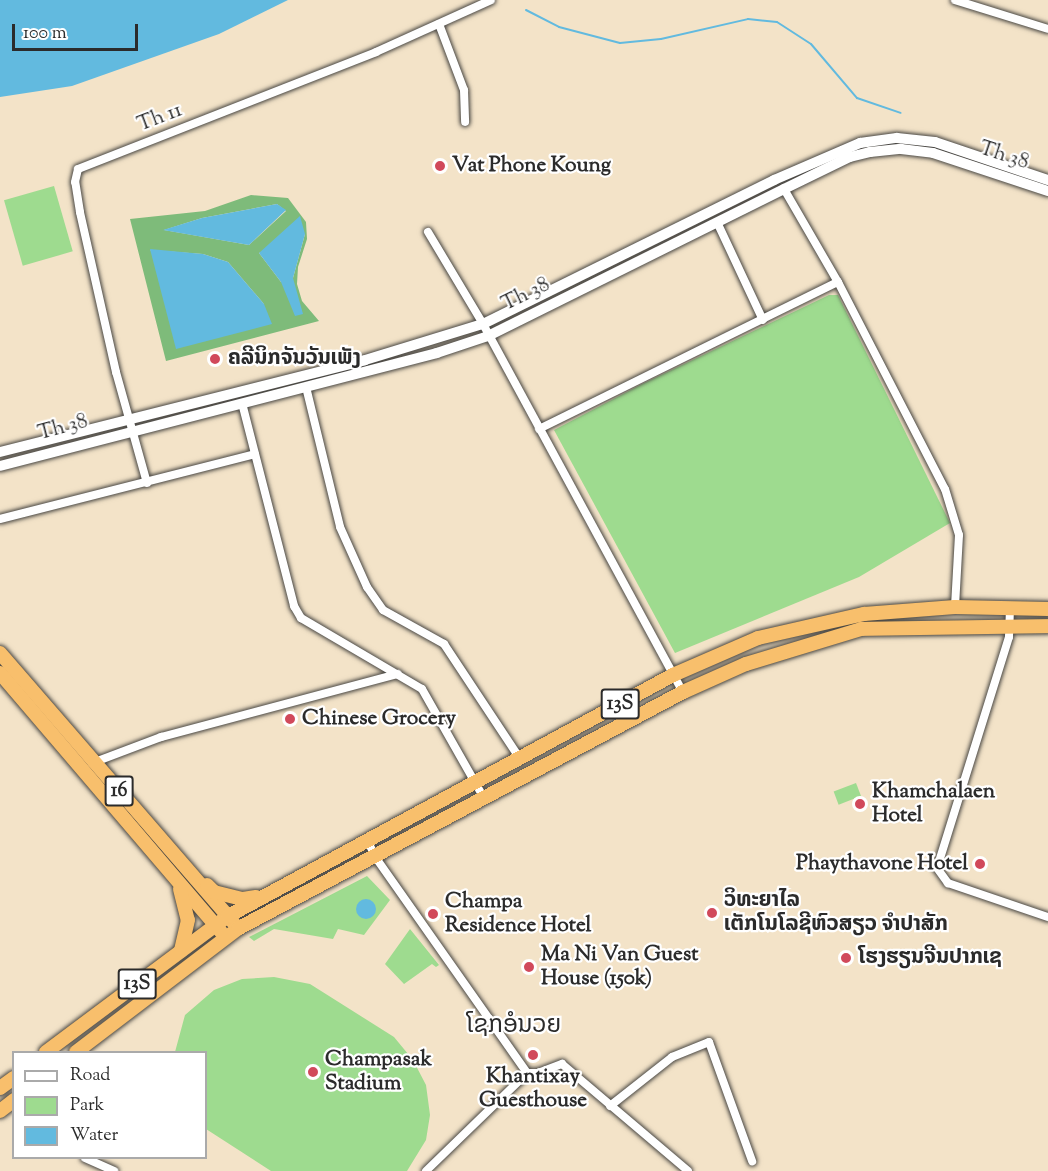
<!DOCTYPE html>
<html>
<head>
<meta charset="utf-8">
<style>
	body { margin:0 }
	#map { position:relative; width:1048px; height:1171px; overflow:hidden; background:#f3e3c8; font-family:"Sorts Mill Goudy","Noto Sans Lao",serif }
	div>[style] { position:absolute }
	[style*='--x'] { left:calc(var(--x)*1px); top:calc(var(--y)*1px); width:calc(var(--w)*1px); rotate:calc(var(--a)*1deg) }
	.green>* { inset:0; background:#9edb8f; transform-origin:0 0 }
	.forest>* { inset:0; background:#7ebb7a }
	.water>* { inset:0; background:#62badf }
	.round { border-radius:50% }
	.stream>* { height:2px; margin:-1px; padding:0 1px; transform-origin:1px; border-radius:1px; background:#62badf }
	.roads { filter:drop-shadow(0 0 2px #494743) drop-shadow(0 0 2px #494743) }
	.minor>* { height:8px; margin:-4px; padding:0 4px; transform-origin:4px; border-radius:4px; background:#fff }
	.tertiary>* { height:10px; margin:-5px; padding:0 5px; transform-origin:5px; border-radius:5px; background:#fff }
	.trunk>* { height:14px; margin:-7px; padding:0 7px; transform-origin:7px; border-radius:7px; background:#f8bf6c }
	.dots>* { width:16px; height:16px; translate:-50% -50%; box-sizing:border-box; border:3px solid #fff; border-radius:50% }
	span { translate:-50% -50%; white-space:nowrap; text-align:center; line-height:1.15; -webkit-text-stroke:4.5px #fff; paint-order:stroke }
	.shield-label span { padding:2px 4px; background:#fff; border:2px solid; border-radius:4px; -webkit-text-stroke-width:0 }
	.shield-label { font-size:20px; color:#2b2b2b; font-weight:700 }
	.street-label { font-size:21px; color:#2b2b2b }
	.poi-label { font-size:21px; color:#2b2b2b; font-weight:700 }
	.left { translate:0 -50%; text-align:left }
	.right { translate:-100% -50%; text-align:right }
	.quarter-label { font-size:24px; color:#2b2b2b }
	.legend { position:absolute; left:12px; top:1051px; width:195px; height:108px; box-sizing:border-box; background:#fff; border:2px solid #aaa; margin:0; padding:8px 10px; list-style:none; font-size:18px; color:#2b2b2b }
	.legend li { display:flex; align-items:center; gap:12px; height:30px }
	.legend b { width:30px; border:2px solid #aaa }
	.scale { position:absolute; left:12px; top:24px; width:126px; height:27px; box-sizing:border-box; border:3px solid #2b2b2b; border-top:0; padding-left:8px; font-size:18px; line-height:21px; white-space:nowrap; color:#2b2b2b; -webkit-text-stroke:4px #fff; paint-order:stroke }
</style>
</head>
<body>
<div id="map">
	<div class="green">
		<i style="left:54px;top:186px;width:68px;height:52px;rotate:74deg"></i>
		<i style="clip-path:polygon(829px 295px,838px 295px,950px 523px,859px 577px,675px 653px,554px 430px,642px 384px)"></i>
		<i style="left:856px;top:783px;width:14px;height:24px;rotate:69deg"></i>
		<i style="clip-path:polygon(367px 876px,390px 900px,364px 935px,338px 929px,333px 939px,274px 929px,254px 941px,249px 937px)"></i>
		<i style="clip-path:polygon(410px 929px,439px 965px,436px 967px,432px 964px,404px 984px,385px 964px)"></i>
		<i style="clip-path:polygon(274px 977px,310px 984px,394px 1037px,413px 1060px,426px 1085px,430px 1115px,426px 1140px,407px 1171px,271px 1171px,206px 1129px,206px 1052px,175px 1052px,185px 1015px,214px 990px,242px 979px)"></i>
	</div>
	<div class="forest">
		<i style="clip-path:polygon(evenodd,251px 195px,288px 198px,306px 222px,307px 239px,298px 267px,297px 284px,302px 301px,319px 321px,166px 361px,130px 219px,205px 211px,251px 195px,277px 204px,286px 211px,249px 245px,164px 230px,202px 218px,277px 204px,251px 195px,305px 234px,293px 278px,281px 282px,259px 253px,305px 234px,251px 195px,150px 250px,203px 254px,228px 262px,264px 304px,150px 250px)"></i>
	</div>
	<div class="water">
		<i style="clip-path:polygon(0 0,288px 0,219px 34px,72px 86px,0 97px)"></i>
		<i style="clip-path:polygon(277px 204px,286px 210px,249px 245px,163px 230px,202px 218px)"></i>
		<i style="clip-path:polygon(300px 216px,305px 234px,293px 278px,303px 314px,295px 316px,281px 282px,259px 253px)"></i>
		<i style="clip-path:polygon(150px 249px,203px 254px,228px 262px,264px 304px,272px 324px,176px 349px)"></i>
		<i class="round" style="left:356px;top:899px;width:20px;height:20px"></i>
	</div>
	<div class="stream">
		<i style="--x:526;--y:10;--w:37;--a:27"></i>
		<i style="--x:559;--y:27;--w:63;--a:14.7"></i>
		<i style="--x:620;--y:43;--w:41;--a:-5.6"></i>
		<i style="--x:661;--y:39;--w:89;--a:-12.9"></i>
		<i style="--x:748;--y:19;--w:29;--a:6"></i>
		<i style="--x:777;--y:22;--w:40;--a:32.9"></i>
		<i style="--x:811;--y:44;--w:71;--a:49.6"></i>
		<i style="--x:857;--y:98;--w:46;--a:18.8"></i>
	</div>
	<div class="roads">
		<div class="minor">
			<i style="--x:955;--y:0;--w:97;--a:17.3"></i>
			<i style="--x:439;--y:24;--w:71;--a:69.3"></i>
			<i style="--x:464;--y:90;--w:32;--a:88"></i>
			<i style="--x:784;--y:189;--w:108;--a:59.9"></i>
			<i style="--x:838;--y:282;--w:233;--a:62.7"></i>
			<i style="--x:945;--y:489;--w:48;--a:73.1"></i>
			<i style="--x:959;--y:535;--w:72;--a:93.2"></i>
			<i style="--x:717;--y:222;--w:108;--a:64.9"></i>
			<i style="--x:428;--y:232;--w:107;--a:59.1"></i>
			<i style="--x:483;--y:324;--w:419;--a:61.5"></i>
			<i style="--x:306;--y:387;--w:144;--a:76.3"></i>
			<i style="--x:340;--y:527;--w:66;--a:65.8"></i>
			<i style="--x:367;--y:587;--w:28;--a:55"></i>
			<i style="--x:383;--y:610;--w:70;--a:29.1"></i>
			<i style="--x:444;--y:644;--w:138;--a:56.5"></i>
			<i style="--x:242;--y:403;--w:210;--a:75.6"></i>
			<i style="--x:294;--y:606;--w:14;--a:60"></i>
			<i style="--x:301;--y:618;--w:140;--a:30.4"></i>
			<i style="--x:422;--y:689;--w:125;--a:60.4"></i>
			<i style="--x:539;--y:429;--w:333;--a:-26.2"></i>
			<i style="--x:147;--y:483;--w:115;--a:-105.6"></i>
			<i style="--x:116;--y:372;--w:164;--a:-102.7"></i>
			<i style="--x:80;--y:212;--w:30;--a:-99"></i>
			<i style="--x:75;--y:182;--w:13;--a:-77"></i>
			<i style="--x:78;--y:169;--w:320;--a:-21.4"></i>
			<i style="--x:376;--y:52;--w:126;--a:-24.3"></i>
			<i style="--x:0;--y:519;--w:263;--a:-14.3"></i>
			<i style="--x:1010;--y:608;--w:29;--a:92"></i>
			<i style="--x:1009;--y:637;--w:242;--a:107.3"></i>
			<i style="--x:937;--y:868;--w:19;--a:54"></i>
			<i style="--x:948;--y:883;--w:106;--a:18.8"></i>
			<i style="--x:92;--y:763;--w:74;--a:-20.6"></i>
			<i style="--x:161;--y:737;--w:245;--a:-14.9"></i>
			<i style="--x:368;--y:842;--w:18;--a:63"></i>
			<i style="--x:376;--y:858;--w:263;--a:54.9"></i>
			<i style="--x:527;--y:1073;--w:11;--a:0"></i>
			<i style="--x:538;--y:1073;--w:26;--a:-21"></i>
			<i style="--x:562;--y:1064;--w:165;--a:40.3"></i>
			<i style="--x:610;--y:1106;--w:79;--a:-38.3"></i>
			<i style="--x:672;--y:1057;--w:40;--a:-22"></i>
			<i style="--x:709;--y:1042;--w:127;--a:70.1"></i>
			<i style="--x:85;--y:1158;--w:32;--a:24"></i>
			<i style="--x:426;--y:1171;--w:141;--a:-44.1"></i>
		</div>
		<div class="tertiary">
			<i style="--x:0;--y:452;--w:376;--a:-14.1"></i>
			<i style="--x:365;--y:360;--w:123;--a:-17"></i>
			<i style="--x:483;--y:324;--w:325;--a:-26.3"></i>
			<i style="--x:774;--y:180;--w:94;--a:-23.3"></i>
			<i style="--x:860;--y:143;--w:37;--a:-8"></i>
			<i style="--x:897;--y:138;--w:38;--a:6"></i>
			<i style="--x:935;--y:142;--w:119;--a:18.6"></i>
			<i style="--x:0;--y:466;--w:451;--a:-14.5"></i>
			<i style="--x:437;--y:353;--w:54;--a:-18.4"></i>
			<i style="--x:488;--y:336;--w:330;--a:-26.4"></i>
			<i style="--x:784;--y:189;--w:73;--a:-25.9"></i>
			<i style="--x:850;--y:157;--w:21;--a:-14"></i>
			<i style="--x:870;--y:152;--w:31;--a:-6"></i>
			<i style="--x:901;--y:149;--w:32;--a:7"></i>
			<i style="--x:933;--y:153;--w:121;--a:18.3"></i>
		</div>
		<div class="trunk">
			<i style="--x:0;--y:653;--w:356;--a:49.1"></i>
			<i style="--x:0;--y:673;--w:340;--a:49.5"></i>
			<i style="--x:207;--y:885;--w:10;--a:45"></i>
			<i style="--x:214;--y:892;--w:30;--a:14"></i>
			<i style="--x:243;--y:899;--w:13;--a:-9"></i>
			<i style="--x:180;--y:889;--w:32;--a:76"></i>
			<i style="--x:188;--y:920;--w:32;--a:103"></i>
			<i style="--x:46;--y:1052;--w:227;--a:-36.8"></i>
			<i style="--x:228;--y:916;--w:506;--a:-28.44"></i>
			<i style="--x:673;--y:675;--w:93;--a:-23.5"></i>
			<i style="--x:758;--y:638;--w:109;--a:-12.8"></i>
			<i style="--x:864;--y:614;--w:91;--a:-4.4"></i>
			<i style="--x:955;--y:607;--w:93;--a:1.2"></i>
			<i style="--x:76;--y:1052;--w:205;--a:-37.3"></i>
			<i style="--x:239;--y:928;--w:503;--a:-27.99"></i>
			<i style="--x:683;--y:692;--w:69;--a:-24"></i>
			<i style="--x:746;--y:664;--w:120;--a:-16.9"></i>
			<i style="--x:861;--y:629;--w:187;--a:-0.9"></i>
			<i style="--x:0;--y:1088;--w:17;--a:-36"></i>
			<i style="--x:0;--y:1111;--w:18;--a:-38"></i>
		</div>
	</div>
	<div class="dots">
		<i style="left:440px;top:166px;background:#d1495b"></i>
		<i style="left:215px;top:359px;background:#d1495b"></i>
		<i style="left:290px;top:719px;background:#d1495b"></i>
		<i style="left:860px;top:804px;background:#d1495b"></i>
		<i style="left:980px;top:864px;background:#d1495b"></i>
		<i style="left:712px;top:913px;background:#d1495b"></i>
		<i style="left:433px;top:914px;background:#d1495b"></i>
		<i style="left:846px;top:958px;background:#d1495b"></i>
		<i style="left:529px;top:967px;background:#d1495b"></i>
		<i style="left:533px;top:1055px;background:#d1495b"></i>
		<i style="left:313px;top:1072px;background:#d1495b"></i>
	</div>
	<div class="shield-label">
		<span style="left:620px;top:704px">13S</span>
		<span style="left:119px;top:791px">16</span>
		<span style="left:137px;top:984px">13S</span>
	</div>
	<div class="street-label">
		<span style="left:160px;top:118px;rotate:-21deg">Th 11</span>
		<span style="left:1004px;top:156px;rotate:18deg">Th 38</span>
		<span style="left:526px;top:295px;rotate:-26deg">Th 38</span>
		<span style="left:63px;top:428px;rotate:-15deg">Th 38</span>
	</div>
	<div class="poi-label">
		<span class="left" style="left:452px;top:166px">Vat Phone Koung</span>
		<span class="left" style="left:228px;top:359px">ຄລີນິກຈັນວັນເພັງ</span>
		<span class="left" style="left:302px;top:719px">Chinese Grocery</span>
		<span class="left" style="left:872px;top:804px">Khamchalaen<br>Hotel</span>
		<span class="right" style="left:968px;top:864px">Phaythavone Hotel</span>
		<span class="left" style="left:724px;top:913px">ວິທະຍາໄລ<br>ເຕັກໂນໂລຊີຫົວສຽວ ຈຳປາສັກ</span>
		<span class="left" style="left:445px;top:914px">Champa<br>Residence Hotel</span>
		<span class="left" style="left:541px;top:967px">Ma Ni Van Guest<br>House (150k)</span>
		<span class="left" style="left:858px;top:958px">ໂຮງຮຽນຈີນປາກເຊ</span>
		<span class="left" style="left:325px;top:1072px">Champasak<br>Stadium</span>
		<span style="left:533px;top:1089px">Khantixay<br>Guesthouse</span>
	</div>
	<div class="quarter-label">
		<span style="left:514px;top:1027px">ໂຊກອໍນວຍ</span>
	</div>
	<ul class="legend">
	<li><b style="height:8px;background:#fff"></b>Road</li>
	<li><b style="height:16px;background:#9edb8f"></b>Park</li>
	<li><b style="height:16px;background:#62badf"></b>Water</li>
	</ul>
	<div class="scale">100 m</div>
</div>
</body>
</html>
